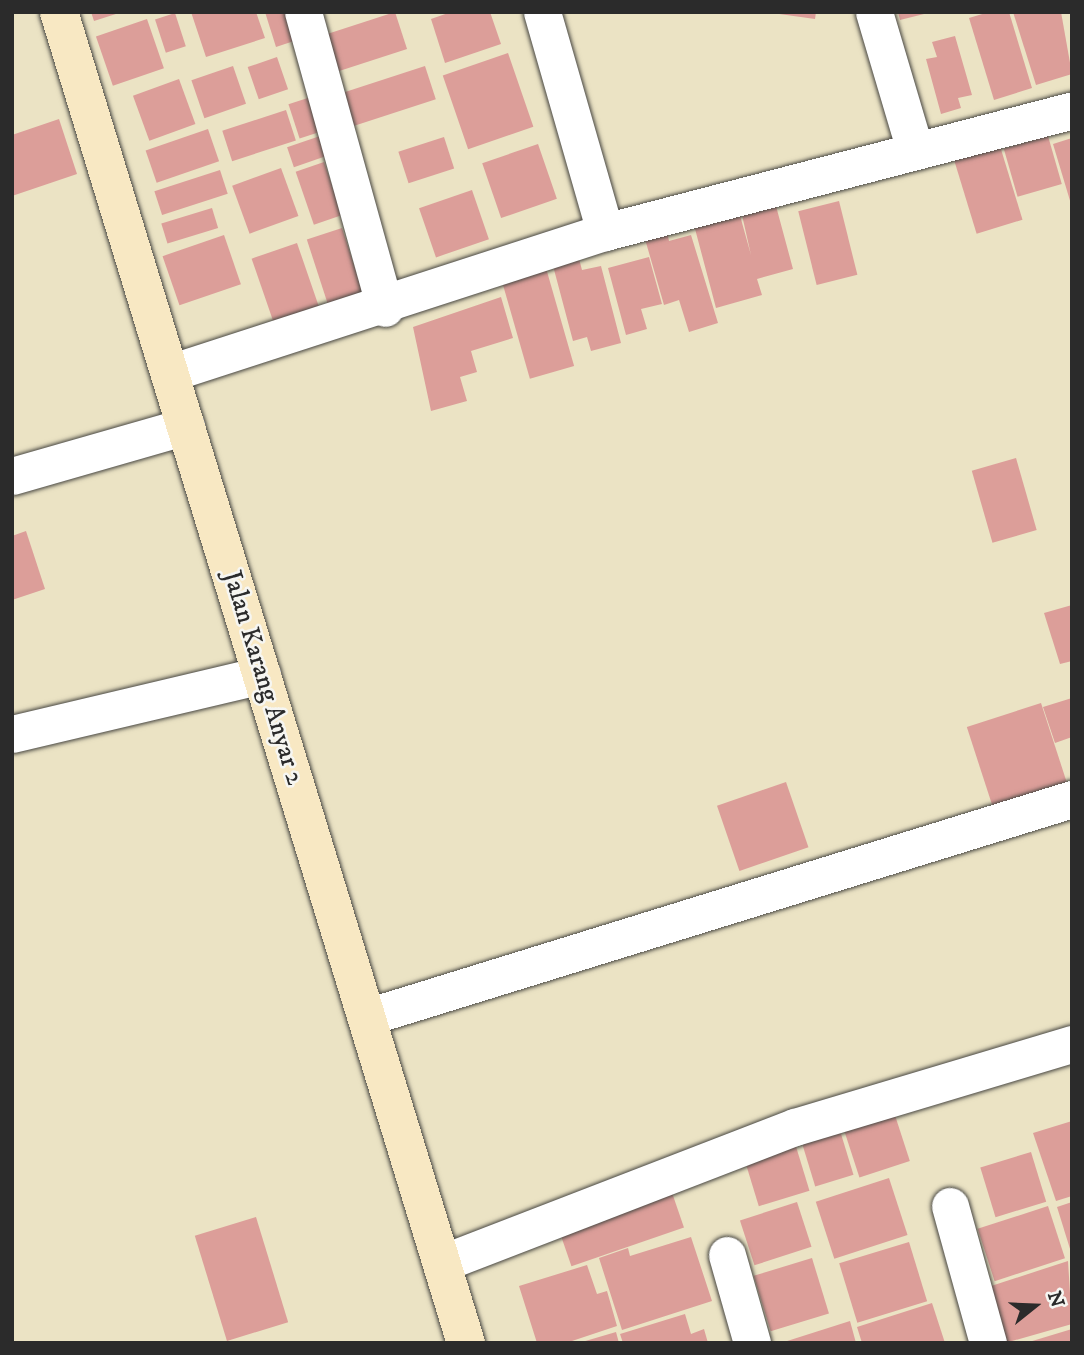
<!DOCTYPE html>
<html>
<head>
<meta charset="utf-8">
<style>
	body { margin:0 }
	#map { position:relative; width:1084px; height:1355px; overflow:hidden; background:#ebe3c4; font-family:"IM FELL DW Pica",serif }
	div>[style] { position:absolute }
	[style*='--x'] { left:calc(var(--x)*1px); top:calc(var(--y)*1px); width:calc(var(--w)*1px); rotate:calc(var(--a)*1deg) }
	.building>* { inset:0; background:#dc9e99; transform-origin:0 0 }
	.roads { filter:drop-shadow(0 0 2px #484742) drop-shadow(0 0 2px #484742) }
	.street>* { height:37px; margin:-18.5px; padding:0 18.5px; transform-origin:18.5px; border-radius:18.5px; background:#fff }
	.secondary>* { height:38px; margin:-19px; padding:0 19px; transform-origin:19px; border-radius:19px; background:#f8e8c3 }
	span { translate:-50% -50%; white-space:nowrap; text-align:center; line-height:1.15; -webkit-text-stroke:5px #f6f6f2; paint-order:stroke }
	.street-label { font-size:26px; color:#2b2b2b }
	.frame { position:absolute; inset:0; border:14px solid #2b2b2b; pointer-events:none }
	.north { position:absolute; left:1000px; top:1271px; width:70px; height:70px; -webkit-text-stroke:5px #f6f6f2; paint-order:stroke; rotate:72deg; font-size:19px; font-weight:700; line-height:28px; text-align:center; color:#2b2b2b }
	.north::after { content:''; display:block; margin:auto; width:24px; height:32px; background:#2b2b2b; clip-path:polygon(50% 0,100% 100%,50% 72%,0 100%) }
</style>
</head>
<body>
<div id="map">
	<div class="building">
		<i style="clip-path:polygon(91px 12px,119px 12px,119px 13px,94px 21px)"></i>
		<i style="clip-path:polygon(191px 12px,256px 12px,265px 38px,206px 57px)"></i>
		<i style="clip-path:polygon(265px 12px,291px 12px,300px 39px,276px 47px)"></i>
		<i style="left:395px;top:12px;width:39px;height:81px;rotate:72deg"></i>
		<i style="clip-path:polygon(451px 12px,490px 12px,501px 44px,445px 63px,431px 19px)"></i>
		<i style="clip-path:polygon(765px 12px,816px 12px,815px 19px)"></i>
		<i style="clip-path:polygon(898px 12px,928px 12px,928px 13px,900px 20px)"></i>
		<i style="clip-path:polygon(989px 12px,1009px 12px,1032px 88px,994px 100px,969px 18px)"></i>
		<i style="clip-path:polygon(1013px 12px,1061px 12px,1072px 74px,1036px 85px)"></i>
		<i style="left:175px;top:13px;width:35px;height:21px;rotate:72deg"></i>
		<i style="left:147px;top:19px;width:52px;height:54px;rotate:71deg"></i>
		<i style="clip-path:polygon(955px 36px,972px 95px,958px 98px,961px 108px,941px 114px,926px 59px,937px 57px,932px 42px)"></i>
		<i style="left:508px;top:53px;width:78px;height:69px;rotate:71deg"></i>
		<i style="left:277px;top:57px;width:34px;height:31px;rotate:71deg"></i>
		<i style="left:233px;top:66px;width:40px;height:44px;rotate:71deg"></i>
		<i style="left:425px;top:66px;width:35px;height:88px;rotate:72deg"></i>
		<i style="left:179px;top:79px;width:48px;height:49px;rotate:70deg"></i>
		<i style="left:317px;top:95px;width:36px;height:30px;rotate:72deg"></i>
		<i style="left:286px;top:110px;width:32px;height:67px;rotate:72deg"></i>
		<i style="clip-path:polygon(59px 119px,77px 174px,12px 196px,12px 135px)"></i>
		<i style="left:208px;top:129px;width:34px;height:66px;rotate:71deg"></i>
		<i style="left:323px;top:135px;width:21px;height:38px;rotate:71deg"></i>
		<i style="left:1048px;top:136px;width:50px;height:46px;rotate:74deg"></i>
		<i style="left:444px;top:137px;width:33px;height:48px;rotate:72deg"></i>
		<i style="clip-path:polygon(1072px 138px,1072px 204px,1071px 204px,1053px 144px)"></i>
		<i style="left:538px;top:144px;width:58px;height:59px;rotate:71deg"></i>
		<i style="left:1000px;top:146px;width:77px;height:48px;rotate:73deg"></i>
		<i style="left:324px;top:162px;width:56px;height:30px;rotate:71deg"></i>
		<i style="left:281px;top:168px;width:51px;height:52px;rotate:70deg"></i>
		<i style="left:220px;top:170px;width:25px;height:69px;rotate:72deg"></i>
		<i style="left:472px;top:190px;width:52px;height:56px;rotate:71deg"></i>
		<i style="left:839px;top:201px;width:76px;height:42px;rotate:76deg"></i>
		<i style="clip-path:polygon(776px 206px,793px 269px,757px 279px,762px 295px,716px 308px,694px 225px,739px 212px,751px 255px,742px 215px)"></i>
		<i style="left:212px;top:208px;width:21px;height:53px;rotate:73deg"></i>
		<i style="left:342px;top:228px;width:75px;height:37px;rotate:72deg"></i>
		<i style="clip-path:polygon(667px 232px,669px 241px,691px 235px,718px 323px,689px 332px,679px 300px,664px 305px,645px 239px)"></i>
		<i style="left:224px;top:235px;width:52px;height:65px;rotate:71deg"></i>
		<i style="left:297px;top:243px;width:74px;height:48px;rotate:71deg"></i>
		<i style="clip-path:polygon(578px 255px,582px 270px,601px 266px,621px 343px,591px 351px,587px 337px,573px 341px,552px 262px)"></i>
		<i style="clip-path:polygon(649px 257px,662px 304px,641px 309px,647px 329px,626px 335px,608px 268px)"></i>
		<i style="left:546px;top:268px;width:102px;height:46px;rotate:74deg"></i>
		<i style="clip-path:polygon(501px 297px,513px 338px,471px 351px,477px 372px,460px 377px,467px 401px,431px 411px,413px 327px)"></i>
		<i style="left:1016px;top:458px;width:75px;height:46px;rotate:74deg"></i>
		<i style="clip-path:polygon(26px 531px,45px 589px,12px 600px,12px 536px)"></i>
		<i style="clip-path:polygon(1072px 605px,1072px 661px,1060px 664px,1044px 613px)"></i>
		<i style="clip-path:polygon(1072px 698px,1072px 737px,1055px 743px,1043px 707px)"></i>
		<i style="left:1041px;top:703px;width:83px;height:78px;rotate:72deg"></i>
		<i style="left:786px;top:782px;width:69px;height:73px;rotate:71deg"></i>
		<i style="left:891px;top:1103px;width:61px;height:53px;rotate:72deg"></i>
		<i style="clip-path:polygon(1072px 1121px,1072px 1196px,1056px 1201px,1033px 1133px)"></i>
		<i style="left:838px;top:1124px;width:53px;height:40px;rotate:73deg"></i>
		<i style="left:794px;top:1140px;width:53px;height:53px;rotate:73deg"></i>
		<i style="left:1031px;top:1152px;width:52px;height:53px;rotate:73deg"></i>
		<i style="left:889px;top:1178px;width:60px;height:77px;rotate:72deg"></i>
		<i style="left:669px;top:1184px;width:46px;height:119px;rotate:71deg"></i>
		<i style="left:797px;top:1202px;width:47px;height:60px;rotate:72deg"></i>
		<i style="clip-path:polygon(1072px 1202px,1072px 1252px,1071px 1252px,1057px 1207px)"></i>
		<i style="left:1048px;top:1206px;width:55px;height:74px;rotate:72deg"></i>
		<i style="left:256px;top:1217px;width:110px;height:64px;rotate:73deg"></i>
		<i style="clip-path:polygon(691px 1237px,712px 1301px,622px 1330px,599px 1258px,628px 1248px,630px 1256px)"></i>
		<i style="left:909px;top:1242px;width:62px;height:73px;rotate:73deg"></i>
		<i style="left:812px;top:1258px;width:58px;height:61px;rotate:73deg"></i>
		<i style="clip-path:polygon(1068px 1261px,1072px 1324px,1005px 1343px,988px 1287px)"></i>
		<i style="clip-path:polygon(587px 1265px,597px 1294px,607px 1291px,617px 1326px,566px 1343px,537px 1343px,519px 1286px)"></i>
		<i style="clip-path:polygon(932px 1303px,945px 1343px,862px 1343px,857px 1327px)"></i>
		<i style="clip-path:polygon(685px 1314px,691px 1334px,704px 1329px,708px 1343px,623px 1343px,620px 1334px)"></i>
		<i style="clip-path:polygon(850px 1321px,856px 1343px,785px 1343px,784px 1342px)"></i>
		<i style="clip-path:polygon(1072px 1329px,1072px 1343px,1030px 1343px,1029px 1342px)"></i>
		<i style="clip-path:polygon(616px 1332px,619px 1343px,582px 1343px,582px 1342px)"></i>
	</div>
	<div class="roads">
		<div class="street">
			<i style="--x:303;--y:12;--w:307;--a:74.5"></i>
			<i style="--x:542;--y:12;--w:229;--a:74"></i>
			<i style="--x:874;--y:12;--w:144;--a:73.5"></i>
			<i style="--x:170;--y:373;--w:457;--a:-18"></i>
			<i style="--x:605;--y:232;--w:483;--a:-14.6"></i>
			<i style="--x:12;--y:476;--w:181;--a:-16"></i>
			<i style="--x:12;--y:734;--w:257;--a:-13.3"></i>
			<i style="--x:367;--y:1017;--w:738;--a:-17.18"></i>
			<i style="--x:950;--y:1206;--w:142;--a:74.5"></i>
			<i style="--x:727;--y:1255;--w:91;--a:74.1"></i>
			<i style="--x:442;--y:1263;--w:378;--a:-21.1"></i>
			<i style="--x:795;--y:1127;--w:289;--a:-16.7"></i>
		</div>
		<div class="secondary">
			<i style="--x:59;--y:12;--w:1392;--a:73"></i>
		</div>
	</div>
	<div class="street-label">
		<span style="left:263px;top:678px;rotate:73deg">Jalan Karang Anyar 2</span>
	</div>
	<div class="frame"></div>
	<div class="north">N</div>
</div>
</body>
</html>
